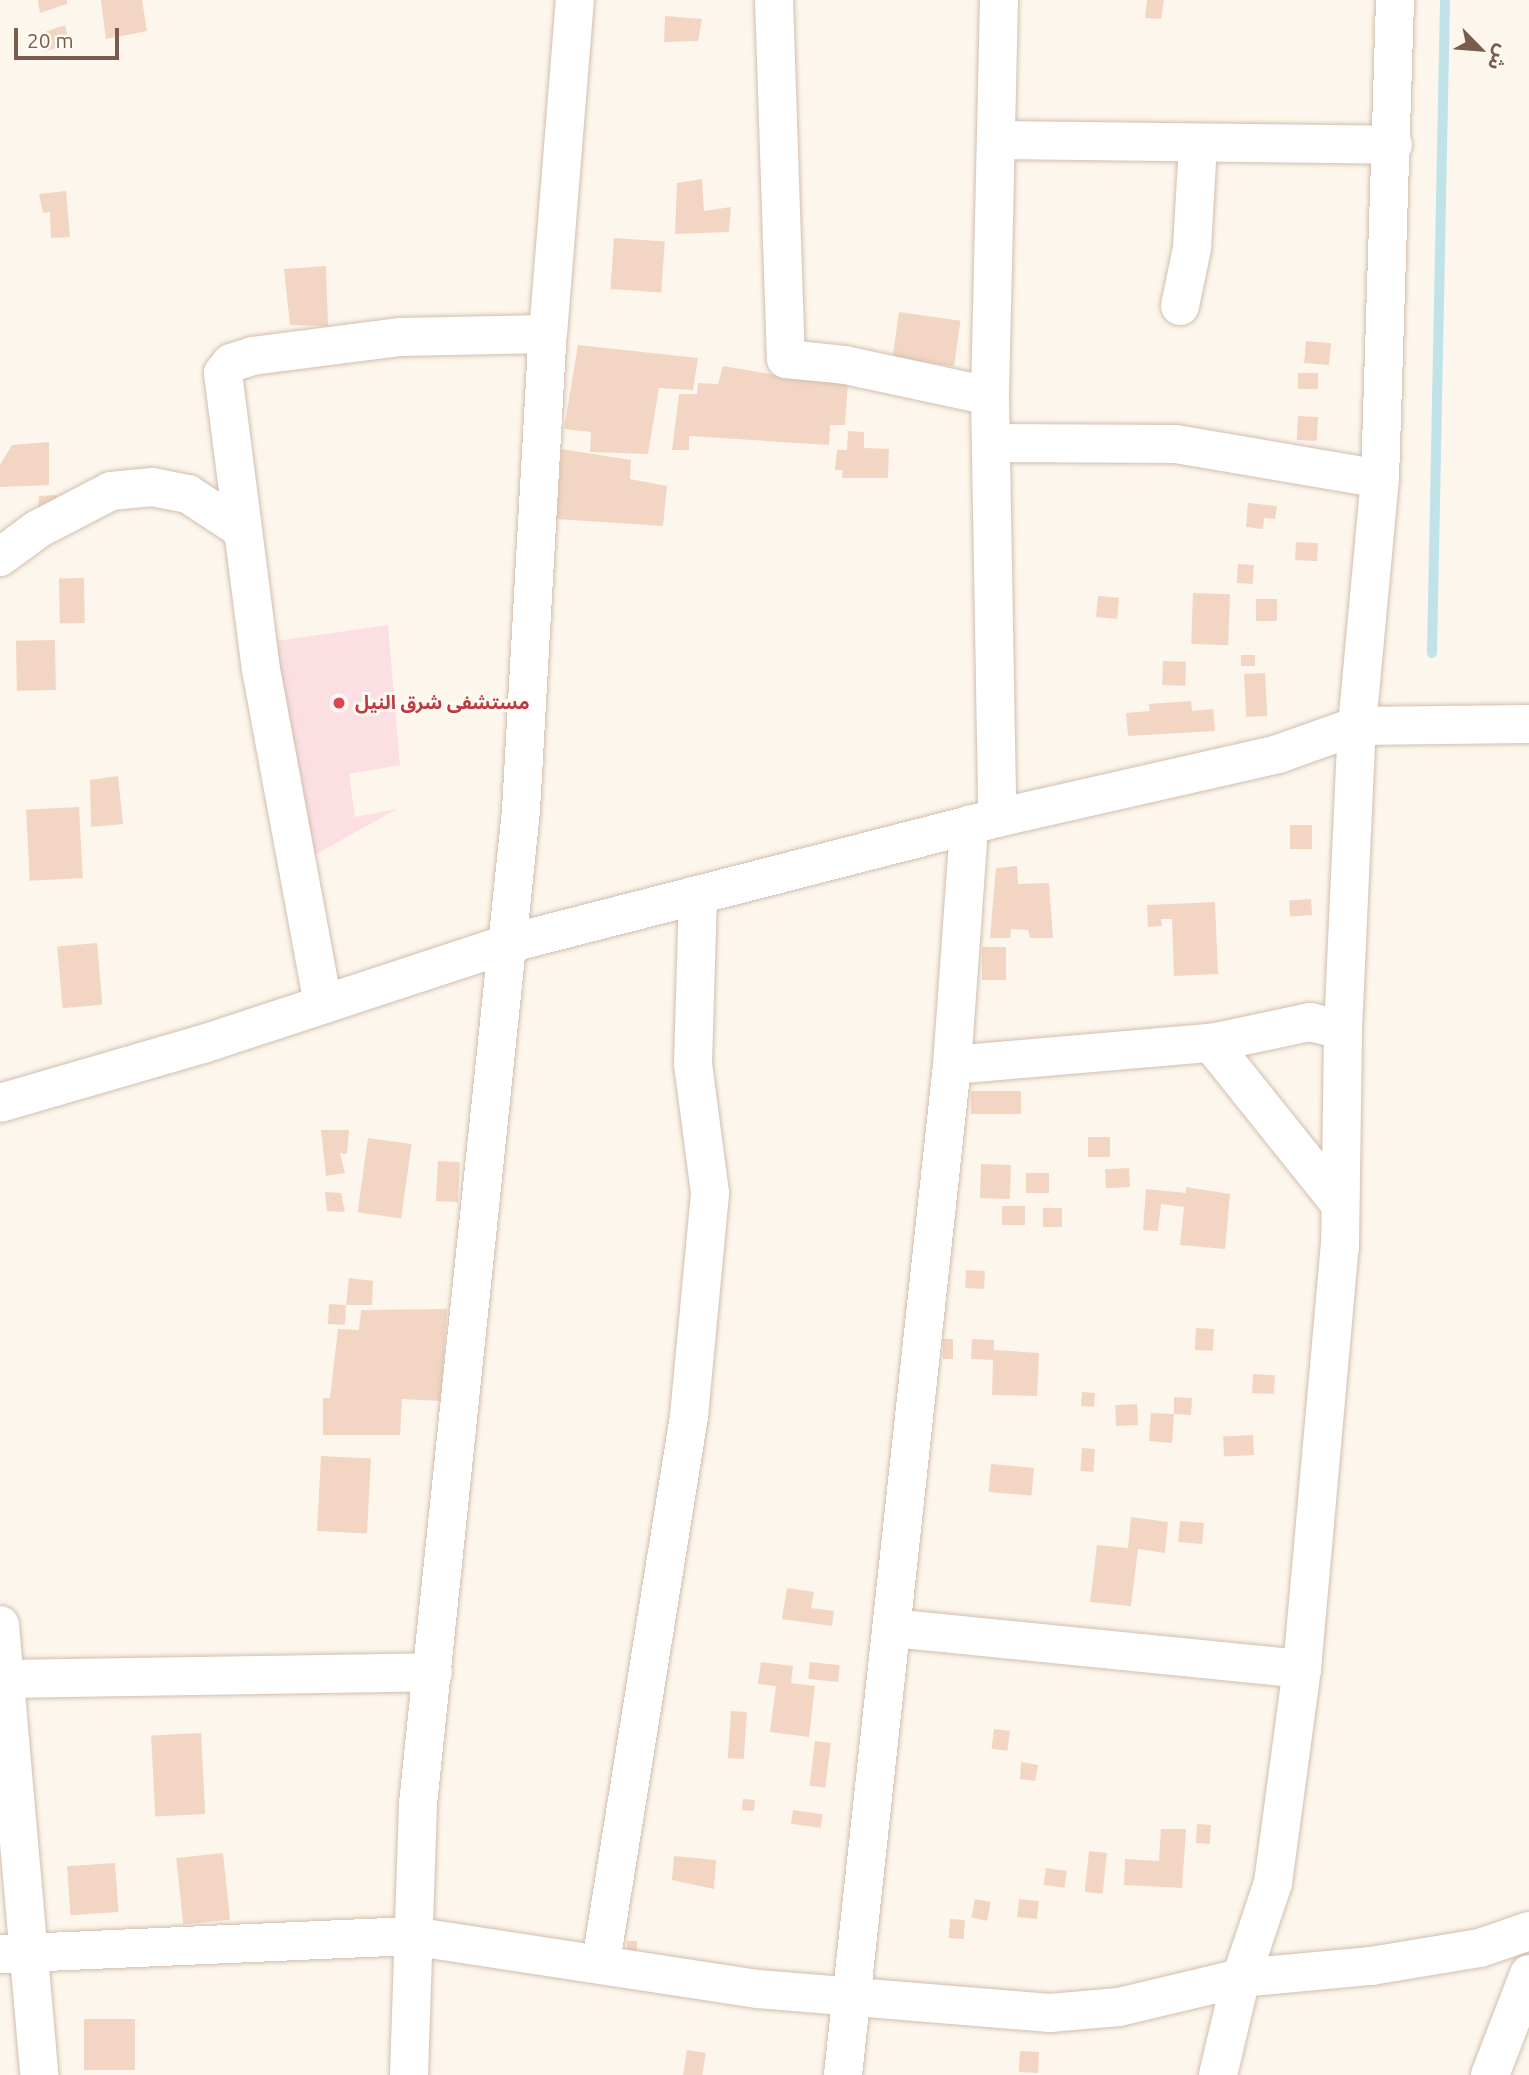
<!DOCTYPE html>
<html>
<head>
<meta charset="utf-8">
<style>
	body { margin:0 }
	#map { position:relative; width:1529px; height:2075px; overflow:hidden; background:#fdf6ec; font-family:Ubuntu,"Noto Sans Arabic",sans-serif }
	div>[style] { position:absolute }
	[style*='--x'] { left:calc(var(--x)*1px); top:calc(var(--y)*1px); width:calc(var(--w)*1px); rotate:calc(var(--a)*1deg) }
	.medical>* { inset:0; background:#fbdfe3 }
	.stream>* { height:10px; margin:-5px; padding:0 5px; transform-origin:5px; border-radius:5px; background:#bfe3e8 }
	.building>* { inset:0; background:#f3d5c3; transform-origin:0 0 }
	.roads { filter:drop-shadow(0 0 2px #d1beb0) drop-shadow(0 0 2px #d1beb0) }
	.minor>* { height:38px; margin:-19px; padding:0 19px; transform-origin:19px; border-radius:19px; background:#fff }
	.dots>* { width:19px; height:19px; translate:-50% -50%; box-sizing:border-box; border:4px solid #fffaf3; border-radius:50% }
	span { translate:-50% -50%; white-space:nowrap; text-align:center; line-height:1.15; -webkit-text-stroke:6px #fffaf3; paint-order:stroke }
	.health-label { font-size:19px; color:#be3a42; font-weight:700 }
	.left { translate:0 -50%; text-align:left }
	.north { position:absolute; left:1445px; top:14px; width:70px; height:70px; -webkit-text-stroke:5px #fffaf3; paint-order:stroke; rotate:115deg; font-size:19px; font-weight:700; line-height:28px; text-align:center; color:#7a5c4d }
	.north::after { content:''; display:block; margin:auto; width:24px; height:32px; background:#7a5c4d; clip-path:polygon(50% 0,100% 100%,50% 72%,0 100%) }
	.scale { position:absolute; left:14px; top:28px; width:105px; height:32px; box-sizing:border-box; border:4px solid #7a5c4d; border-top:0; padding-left:9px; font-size:21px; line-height:24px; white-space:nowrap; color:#7a5c4d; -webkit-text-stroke:5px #fffaf3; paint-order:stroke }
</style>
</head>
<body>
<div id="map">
	<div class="medical">
		<i style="clip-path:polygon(388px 625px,400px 765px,349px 774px,355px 817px,397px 809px,302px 862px,276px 641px)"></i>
	</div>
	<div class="stream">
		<i style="--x:1432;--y:653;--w:653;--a:-88.86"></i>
	</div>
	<div class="building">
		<i style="clip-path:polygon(38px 0,67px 0,67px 4px,40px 13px)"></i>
		<i style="clip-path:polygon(101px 0,142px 0,147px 31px,106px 39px)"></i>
		<i style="clip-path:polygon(1147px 0,1164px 0,1161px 19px,1145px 18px)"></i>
		<i style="clip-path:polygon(665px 16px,702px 19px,698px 41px,664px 42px)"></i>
		<i style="clip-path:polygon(65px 25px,70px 46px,44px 51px,42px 33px)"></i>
		<i style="clip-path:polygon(702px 179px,704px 211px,731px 207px,729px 232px,675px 234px,677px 183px)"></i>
		<i style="clip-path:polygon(66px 191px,70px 237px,51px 238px,50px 212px,43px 213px,39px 194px)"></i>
		<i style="left:614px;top:238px;width:51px;height:51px;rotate:4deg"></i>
		<i style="clip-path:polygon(326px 266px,328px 326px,290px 325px,284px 269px)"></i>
		<i style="left:899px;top:312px;width:62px;height:46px;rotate:8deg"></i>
		<i style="left:1306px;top:341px;width:25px;height:22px;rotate:5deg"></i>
		<i style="clip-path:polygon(578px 345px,698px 358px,693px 390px,659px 388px,648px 454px,590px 452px,591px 432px,564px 429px)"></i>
		<i style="clip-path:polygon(723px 366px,812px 381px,813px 375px,848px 381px,845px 425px,830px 425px,829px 445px,689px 436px,689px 450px,672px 450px,679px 394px,697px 394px,698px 383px,718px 384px)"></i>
		<i style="left:1298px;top:373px;width:20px;height:16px"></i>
		<i style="left:1298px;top:416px;width:20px;height:24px;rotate:3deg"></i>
		<i style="clip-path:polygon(848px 431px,864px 432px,864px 448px,889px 449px,888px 478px,842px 478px,843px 470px,835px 470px,837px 450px,847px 450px)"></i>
		<i style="clip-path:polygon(49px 442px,49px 485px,0 487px,0 465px,12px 445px)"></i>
		<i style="clip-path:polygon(561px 449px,631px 460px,630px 479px,667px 486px,663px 526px,557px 519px)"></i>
		<i style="clip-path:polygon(57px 495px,54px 510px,38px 511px,39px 496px)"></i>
		<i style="clip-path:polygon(1248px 503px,1277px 506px,1275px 519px,1264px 518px,1263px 529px,1246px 527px)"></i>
		<i style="left:1296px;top:542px;width:22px;height:18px;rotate:3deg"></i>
		<i style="left:1238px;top:564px;width:16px;height:19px;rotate:4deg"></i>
		<i style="left:84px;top:578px;width:45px;height:25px;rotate:89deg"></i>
		<i style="left:1193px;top:593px;width:37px;height:51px;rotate:2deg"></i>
		<i style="left:1098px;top:596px;width:21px;height:21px;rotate:5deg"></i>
		<i style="left:1277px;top:599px;width:22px;height:21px;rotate:90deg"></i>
		<i style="left:55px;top:640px;width:50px;height:39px;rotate:89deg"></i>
		<i style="left:1241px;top:655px;width:14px;height:11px"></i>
		<i style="left:1163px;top:661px;width:23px;height:24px;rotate:2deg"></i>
		<i style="left:1265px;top:673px;width:43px;height:21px;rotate:87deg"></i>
		<i style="clip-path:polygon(1191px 701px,1192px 711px,1213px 709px,1215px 731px,1128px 736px,1126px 713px,1150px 711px,1149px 704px)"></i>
		<i style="clip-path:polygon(118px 776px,123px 824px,91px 827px,90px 780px)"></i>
		<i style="left:79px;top:807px;width:71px;height:53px;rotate:87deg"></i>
		<i style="left:1290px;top:825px;width:22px;height:24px"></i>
		<i style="clip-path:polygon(1017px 866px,1018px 884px,1049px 883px,1053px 938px,1030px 938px,1028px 930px,1011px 929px,1010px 938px,990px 938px,996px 868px)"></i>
		<i style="left:1311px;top:899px;width:16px;height:22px;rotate:86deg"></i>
		<i style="clip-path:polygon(1215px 902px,1218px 974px,1174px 976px,1172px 919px,1161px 919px,1162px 926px,1148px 927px,1147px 905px)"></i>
		<i style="left:97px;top:943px;width:62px;height:40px;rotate:85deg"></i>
		<i style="left:982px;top:947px;width:24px;height:33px"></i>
		<i style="left:971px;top:1091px;width:50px;height:23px"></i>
		<i style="clip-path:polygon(321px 1130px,349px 1130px,347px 1154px,340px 1153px,345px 1173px,326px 1176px)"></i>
		<i style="left:1088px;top:1137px;width:22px;height:20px"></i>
		<i style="left:368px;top:1138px;width:44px;height:75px;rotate:8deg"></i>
		<i style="left:438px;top:1161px;width:22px;height:40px;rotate:3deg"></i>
		<i style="left:981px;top:1164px;width:30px;height:34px;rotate:2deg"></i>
		<i style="left:1129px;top:1168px;width:19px;height:24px;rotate:87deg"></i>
		<i style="left:1026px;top:1173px;width:23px;height:20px"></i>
		<i style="clip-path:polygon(1186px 1187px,1230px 1194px,1225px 1249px,1180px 1245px,1184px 1207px,1161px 1204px,1158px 1231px,1143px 1230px,1146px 1189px,1186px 1193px)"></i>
		<i style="clip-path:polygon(325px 1192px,341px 1193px,345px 1212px,327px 1211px)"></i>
		<i style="left:1002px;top:1206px;width:23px;height:19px"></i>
		<i style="left:1043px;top:1208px;width:19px;height:19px"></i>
		<i style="left:966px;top:1270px;width:19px;height:18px;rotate:3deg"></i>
		<i style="clip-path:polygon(349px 1278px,373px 1281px,372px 1305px,346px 1305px)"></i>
		<i style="left:329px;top:1304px;width:17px;height:20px;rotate:3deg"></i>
		<i style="clip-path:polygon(447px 1309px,441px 1401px,402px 1399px,400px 1435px,323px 1435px,323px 1398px,330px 1398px,338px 1329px,359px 1330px,361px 1310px)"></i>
		<i style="left:1196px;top:1328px;width:18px;height:22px;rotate:3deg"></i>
		<i style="left:943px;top:1339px;width:10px;height:20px"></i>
		<i style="clip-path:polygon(972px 1339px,994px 1340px,994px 1350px,1039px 1353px,1037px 1396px,992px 1395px,993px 1360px,971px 1359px)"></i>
		<i style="left:1253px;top:1374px;width:22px;height:19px;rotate:3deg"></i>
		<i style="left:1082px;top:1392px;width:13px;height:14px;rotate:4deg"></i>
		<i style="clip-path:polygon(1174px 1397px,1192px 1398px,1191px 1415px,1174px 1414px,1172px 1443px,1149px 1441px,1151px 1413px,1174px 1414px)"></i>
		<i style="left:1137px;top:1404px;width:21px;height:22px;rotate:87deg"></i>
		<i style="left:1253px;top:1435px;width:20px;height:30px;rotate:87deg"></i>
		<i style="left:1082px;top:1448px;width:13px;height:23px;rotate:4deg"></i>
		<i style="left:321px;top:1456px;width:50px;height:75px;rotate:3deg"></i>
		<i style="left:991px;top:1464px;width:43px;height:28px;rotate:5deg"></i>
		<i style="clip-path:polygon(1131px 1517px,1168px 1522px,1165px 1553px,1138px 1549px,1131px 1606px,1090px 1602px,1097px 1545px,1128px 1548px)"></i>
		<i style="left:1180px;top:1521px;width:24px;height:21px;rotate:5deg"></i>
		<i style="clip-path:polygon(787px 1588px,814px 1592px,811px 1608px,834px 1611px,832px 1626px,782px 1619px)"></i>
		<i style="clip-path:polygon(761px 1662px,793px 1666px,791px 1683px,815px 1686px,809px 1737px,770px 1732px,776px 1686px,758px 1684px)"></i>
		<i style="left:810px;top:1662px;width:30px;height:17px;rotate:6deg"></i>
		<i style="left:731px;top:1711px;width:16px;height:47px;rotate:4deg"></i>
		<i style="left:994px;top:1729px;width:16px;height:20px;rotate:7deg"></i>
		<i style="left:201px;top:1733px;width:81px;height:50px;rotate:87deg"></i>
		<i style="left:815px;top:1741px;width:16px;height:45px;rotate:7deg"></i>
		<i style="clip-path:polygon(1021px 1762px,1038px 1765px,1035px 1781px,1020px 1779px)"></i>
		<i style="left:743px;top:1799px;width:12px;height:11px;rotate:5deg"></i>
		<i style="left:793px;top:1810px;width:30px;height:14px;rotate:8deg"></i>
		<i style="left:1197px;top:1824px;width:14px;height:19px;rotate:4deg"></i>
		<i style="clip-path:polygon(1161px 1829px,1186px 1829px,1182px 1888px,1124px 1885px,1125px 1859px,1159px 1861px)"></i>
		<i style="left:1089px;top:1851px;width:18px;height:41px;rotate:6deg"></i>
		<i style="left:223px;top:1853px;width:67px;height:47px;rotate:84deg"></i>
		<i style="clip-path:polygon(674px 1856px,716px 1860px,714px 1889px,672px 1880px)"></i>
		<i style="left:115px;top:1863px;width:49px;height:48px;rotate:86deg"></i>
		<i style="left:1046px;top:1868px;width:21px;height:17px;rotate:8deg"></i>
		<i style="left:975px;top:1899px;width:16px;height:19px;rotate:11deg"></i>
		<i style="left:1019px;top:1899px;width:20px;height:18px;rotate:6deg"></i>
		<i style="left:950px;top:1919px;width:15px;height:19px;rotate:4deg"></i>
		<i style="left:627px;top:1941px;width:10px;height:16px"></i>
		<i style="left:84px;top:2019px;width:51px;height:51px"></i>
		<i style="left:687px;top:2050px;width:19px;height:25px;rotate:9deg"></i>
		<i style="left:1020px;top:2051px;width:19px;height:21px;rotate:3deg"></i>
	</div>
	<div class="roads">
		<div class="minor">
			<i style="--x:774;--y:0;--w:359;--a:88.1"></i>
			<i style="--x:786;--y:359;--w:59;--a:5.8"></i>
			<i style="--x:845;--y:365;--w:148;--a:12.1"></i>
			<i style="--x:990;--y:396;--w:422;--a:89"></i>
			<i style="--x:997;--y:140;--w:396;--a:0.7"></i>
			<i style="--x:1180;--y:306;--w:59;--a:-78.3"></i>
			<i style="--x:1192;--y:248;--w:105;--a:-86.7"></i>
			<i style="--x:990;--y:396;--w:396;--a:-88.7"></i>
			<i style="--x:992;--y:443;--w:184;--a:0.3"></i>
			<i style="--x:1176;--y:444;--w:207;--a:9.7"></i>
			<i style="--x:0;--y:557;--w:47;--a:-36.4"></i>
			<i style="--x:38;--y:529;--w:82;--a:-27.5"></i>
			<i style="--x:111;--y:491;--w:41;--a:-5.6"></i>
			<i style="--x:152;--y:487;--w:37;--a:11"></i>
			<i style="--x:188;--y:494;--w:64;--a:33.4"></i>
			<i style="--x:323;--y:1004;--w:340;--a:-100.5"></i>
			<i style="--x:261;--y:670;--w:299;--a:-97.3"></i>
			<i style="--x:223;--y:373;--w:13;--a:-51"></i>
			<i style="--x:231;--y:363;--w:22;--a:-18"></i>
			<i style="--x:252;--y:356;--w:150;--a:-7.3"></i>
			<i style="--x:401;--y:337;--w:147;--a:-1.2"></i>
			<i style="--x:1211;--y:1043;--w:206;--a:51.3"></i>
			<i style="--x:952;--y:1065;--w:260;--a:-4.9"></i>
			<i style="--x:1211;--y:1043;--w:101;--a:-12"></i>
			<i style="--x:1310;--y:1022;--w:34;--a:14"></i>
			<i style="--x:0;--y:1103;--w:211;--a:-16.2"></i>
			<i style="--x:203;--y:1044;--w:320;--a:-18.2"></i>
			<i style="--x:507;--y:944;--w:506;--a:-14.42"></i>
			<i style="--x:997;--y:818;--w:288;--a:-12.8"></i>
			<i style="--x:1278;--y:754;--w:84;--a:-19.5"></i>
			<i style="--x:1357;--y:726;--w:172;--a:-0.7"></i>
			<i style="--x:0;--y:1625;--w:452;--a:85"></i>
			<i style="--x:892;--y:1628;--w:412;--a:5.7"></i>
			<i style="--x:5;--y:1679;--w:428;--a:-0.9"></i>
			<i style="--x:0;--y:1954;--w:411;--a:-2.5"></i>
			<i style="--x:411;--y:1936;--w:351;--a:8.7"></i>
			<i style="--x:758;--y:1989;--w:293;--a:4.7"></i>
			<i style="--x:1050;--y:2013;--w:69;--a:-5"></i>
			<i style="--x:1119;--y:2007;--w:125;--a:-13.4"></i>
			<i style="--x:1241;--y:1978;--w:131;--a:-5.3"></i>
			<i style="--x:1371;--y:1966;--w:110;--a:-9.4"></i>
			<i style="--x:1480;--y:1948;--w:52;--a:-19.1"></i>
			<i style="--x:601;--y:1962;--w:553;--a:-80.84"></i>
			<i style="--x:689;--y:1416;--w:224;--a:-84.6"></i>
			<i style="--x:710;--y:1193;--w:131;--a:-97.5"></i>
			<i style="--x:693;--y:1063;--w:165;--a:-88.3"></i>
			<i style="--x:409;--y:2075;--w:271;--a:-88.1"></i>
			<i style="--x:418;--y:1804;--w:999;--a:-84.08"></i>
			<i style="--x:521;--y:810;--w:477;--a:-86.8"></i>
			<i style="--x:548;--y:334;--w:335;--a:-85.4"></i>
			<i style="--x:843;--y:2075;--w:1016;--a:-83.84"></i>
			<i style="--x:952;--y:1065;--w:241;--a:-85.9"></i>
			<i style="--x:1218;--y:2075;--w:100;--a:-76.7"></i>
			<i style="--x:1241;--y:1978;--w:100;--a:-71.4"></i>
			<i style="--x:1273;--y:1883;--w:216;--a:-82.3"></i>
			<i style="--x:1302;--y:1669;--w:424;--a:-84.9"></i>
			<i style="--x:1340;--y:1247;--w:217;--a:-89.2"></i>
			<i style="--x:1343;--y:1030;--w:304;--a:-87.4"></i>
			<i style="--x:1357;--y:726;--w:248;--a:-84.7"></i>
			<i style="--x:1380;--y:479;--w:479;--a:-88.2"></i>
			<i style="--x:1490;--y:2075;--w:108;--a:-68.9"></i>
		</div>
	</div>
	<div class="dots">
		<i style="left:339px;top:703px;background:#e0444e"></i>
	</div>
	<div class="health-label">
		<span class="left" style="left:355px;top:703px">مستشفى شرق النيل</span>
	</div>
	<div class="north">ش</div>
	<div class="scale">20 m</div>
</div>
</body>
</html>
